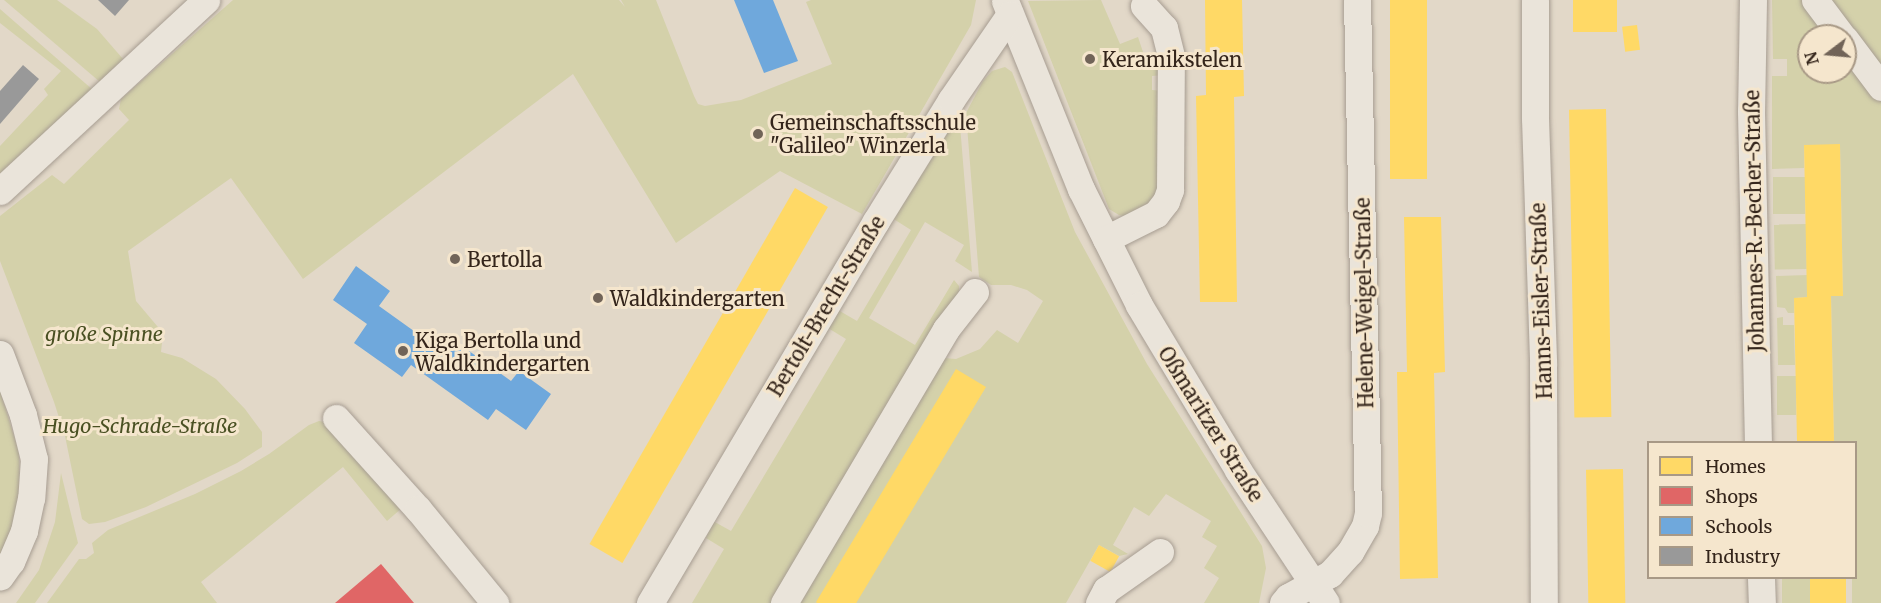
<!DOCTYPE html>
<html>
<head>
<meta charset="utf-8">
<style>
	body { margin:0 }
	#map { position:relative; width:1881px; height:603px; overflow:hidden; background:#e2d8c8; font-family:Merriweather,serif }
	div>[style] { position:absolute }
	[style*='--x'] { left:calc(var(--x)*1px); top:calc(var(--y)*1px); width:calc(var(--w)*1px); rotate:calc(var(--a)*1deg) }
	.green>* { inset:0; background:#d4d1aa; transform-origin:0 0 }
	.homes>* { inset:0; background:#ffd966; transform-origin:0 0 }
	.shops>* { inset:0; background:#e06666 }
	.schools>* { inset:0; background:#6fa8dc }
	.industry>* { inset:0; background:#999 }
	.roads { filter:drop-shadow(0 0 2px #a79d92) drop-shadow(0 0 2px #a79d92) }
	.minor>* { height:27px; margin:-13.5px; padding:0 13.5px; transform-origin:13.5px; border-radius:13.5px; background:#eae4da }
	.dots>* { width:16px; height:16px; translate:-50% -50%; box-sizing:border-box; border:3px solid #f5e6cd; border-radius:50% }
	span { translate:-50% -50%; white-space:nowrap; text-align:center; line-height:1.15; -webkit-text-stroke:6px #f5e6cd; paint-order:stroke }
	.poi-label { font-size:20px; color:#34251b }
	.left { translate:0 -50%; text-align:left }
	.street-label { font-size:20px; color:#34251b }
	.park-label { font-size:20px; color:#495022; font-style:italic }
	.legend { position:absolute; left:1647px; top:441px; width:210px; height:138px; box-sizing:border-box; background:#f5e6cd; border:2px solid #a89986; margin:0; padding:8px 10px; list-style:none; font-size:18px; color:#34251b }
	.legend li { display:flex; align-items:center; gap:12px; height:30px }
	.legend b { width:30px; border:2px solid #a89986 }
	.north { position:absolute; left:1797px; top:24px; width:60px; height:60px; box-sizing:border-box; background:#f5e6cd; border:2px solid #a89986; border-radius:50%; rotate:254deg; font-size:16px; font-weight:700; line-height:24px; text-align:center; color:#34251b }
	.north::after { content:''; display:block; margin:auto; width:21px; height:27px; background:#716458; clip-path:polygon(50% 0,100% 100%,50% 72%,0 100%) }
</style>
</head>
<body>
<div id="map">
	<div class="green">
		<i style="clip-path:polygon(4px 0,57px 0,97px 29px,123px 59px,100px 82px)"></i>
		<i style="clip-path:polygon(233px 0,619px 0,625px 7px,621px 0,656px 0,694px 96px,698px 104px,705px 106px,741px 100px,832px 64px,806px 2px,811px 0,976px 0,971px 25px,862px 214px,780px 171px,676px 243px,573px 74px,303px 279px,231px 178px,128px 251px,136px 301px,163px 333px,161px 352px,182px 358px,216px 379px,245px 409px,262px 432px,262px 447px,237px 463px,146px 507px,105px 522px,89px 524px,82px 519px,65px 436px,54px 402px,0 261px,0 216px,52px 175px,64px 184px,129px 120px,119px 109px,121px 99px)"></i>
		<i style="clip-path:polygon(1101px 0,1120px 44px,1138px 37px,1148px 67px,1165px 68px,1165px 75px,1152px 76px,1152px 90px,1165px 91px,1167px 152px,1154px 204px,1130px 217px,1119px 215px,1109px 209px,1028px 1px)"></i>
		<i style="clip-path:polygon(1772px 0,1810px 0,1837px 36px,1809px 36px,1809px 72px,1845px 72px,1845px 46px,1881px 96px,1881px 603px,1852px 603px,1852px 578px,1856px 578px,1856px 442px,1834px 442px,1831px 296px,1843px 296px,1840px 145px,1804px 145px,1804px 168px,1772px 169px,1772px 76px,1787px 76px,1787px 59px,1773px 59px)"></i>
		<i style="clip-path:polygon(1830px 0,1881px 0,1881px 67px)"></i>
		<i style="clip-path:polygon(0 9px,93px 90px,0 176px,0 146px,48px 95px,44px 89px,61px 71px,0 23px)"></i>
		<i style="clip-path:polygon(1005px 67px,1012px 72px,1075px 232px,1147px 364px,1262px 546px,1266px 568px,1259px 603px,1204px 603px,1219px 578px,1204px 568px,1217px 546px,1202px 537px,1211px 521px,1166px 494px,1149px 516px,1134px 507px,1113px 545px,1128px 554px,1119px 556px,1099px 545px,1066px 603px,790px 603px,944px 358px,956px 359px,980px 349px,997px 330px,1018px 343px,1043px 301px,1027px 290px,1011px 285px,991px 285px,979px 277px,966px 113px,983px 81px,992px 71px)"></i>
		<i style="clip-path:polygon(956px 111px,959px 113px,972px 272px,955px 261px,964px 245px,925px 222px,869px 318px,915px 345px,954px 280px,959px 286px,959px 293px,777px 603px,692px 603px,724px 549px,706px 538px,713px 521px,731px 531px,846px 339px,828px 328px,838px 310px,857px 321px,911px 230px,892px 218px)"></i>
		<i style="left:1805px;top:177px;width:37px;height:32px;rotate:90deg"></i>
		<i style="left:1806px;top:224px;width:45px;height:32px;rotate:89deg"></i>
		<i style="clip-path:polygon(1807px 275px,1807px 297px,1794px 298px,1794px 313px,1788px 313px,1785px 308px,1777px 307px,1776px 276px)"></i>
		<i style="clip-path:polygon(1783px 317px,1783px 325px,1794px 325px,1795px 365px,1778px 365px,1777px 318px)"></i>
		<i style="left:1777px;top:376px;width:19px;height:39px"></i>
		<i style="clip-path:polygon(0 391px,19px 452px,20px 492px,15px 524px,0 557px)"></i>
		<i style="clip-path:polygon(319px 421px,330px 423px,402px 508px,387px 521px,343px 467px,201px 582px,217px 603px,47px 603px,79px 559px,86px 559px,94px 553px,92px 543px,108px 530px,195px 494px,241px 471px,269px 454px,309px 425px)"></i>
		<i style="clip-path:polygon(61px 473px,78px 543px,35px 603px,16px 603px,39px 570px,55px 522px)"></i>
		<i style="left:1782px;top:578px;width:28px;height:25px"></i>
	</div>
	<div class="homes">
		<i style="clip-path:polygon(1205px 0,1242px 0,1244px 96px,1234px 97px,1237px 302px,1200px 302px,1196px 96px,1206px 95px)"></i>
		<i style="left:1390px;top:0;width:37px;height:179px"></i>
		<i style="left:1573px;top:0;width:44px;height:32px"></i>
		<i style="left:1637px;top:25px;width:25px;height:15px;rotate:83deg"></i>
		<i style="left:1606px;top:109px;width:308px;height:37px;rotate:89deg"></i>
		<i style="clip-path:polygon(1840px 144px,1843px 296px,1831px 296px,1834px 442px,1797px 442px,1794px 298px,1807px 297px,1804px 145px)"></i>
		<i style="left:795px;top:188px;width:38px;height:411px;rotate:30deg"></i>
		<i style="clip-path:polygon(1404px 217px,1441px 217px,1445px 372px,1434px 373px,1438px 578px,1400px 579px,1397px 372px,1407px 372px)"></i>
		<i style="left:956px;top:369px;width:35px;height:272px;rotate:31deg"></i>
		<i style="left:1623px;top:469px;width:134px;height:37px;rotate:89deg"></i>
		<i style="left:1099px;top:545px;width:23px;height:18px;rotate:29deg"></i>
		<i style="left:1810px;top:578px;width:36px;height:25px"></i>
	</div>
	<div class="shops">
		<i style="clip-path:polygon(381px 564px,414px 603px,335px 603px)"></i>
	</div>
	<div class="schools">
		<i style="clip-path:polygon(734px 0,773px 0,798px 61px,764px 73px)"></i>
		<i style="clip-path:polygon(356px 266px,390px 291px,379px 306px,446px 354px,455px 341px,511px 381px,519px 371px,551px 394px,526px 430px,496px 409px,488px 420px,411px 365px,402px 377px,354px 343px,367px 324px,333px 300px)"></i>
	</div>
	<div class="industry">
		<i style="clip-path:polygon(98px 0,129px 0,115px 16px)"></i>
		<i style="clip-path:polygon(23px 65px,39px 79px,0 124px,0 91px)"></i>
	</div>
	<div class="roads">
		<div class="minor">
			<i style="--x:1535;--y:0;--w:118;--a:90"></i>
			<i style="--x:1535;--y:118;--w:247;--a:88.1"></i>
			<i style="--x:1543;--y:365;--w:238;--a:89.8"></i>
			<i style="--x:1753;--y:0;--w:111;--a:91"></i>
			<i style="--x:1751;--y:111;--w:331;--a:88.8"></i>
			<i style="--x:1815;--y:0;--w:45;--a:53.1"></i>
			<i style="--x:1005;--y:1;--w:203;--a:68"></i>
			<i style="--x:1081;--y:189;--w:130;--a:63.4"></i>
			<i style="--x:1139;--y:305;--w:192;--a:59"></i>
			<i style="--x:1238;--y:470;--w:159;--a:56.5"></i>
			<i style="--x:1845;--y:39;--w:60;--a:53.1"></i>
			<i style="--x:0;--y:191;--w:281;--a:-42.8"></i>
			<i style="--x:1106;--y:239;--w:56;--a:-26.6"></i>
			<i style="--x:1156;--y:214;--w:16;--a:-52"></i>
			<i style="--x:1166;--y:201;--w:12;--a:-70"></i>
			<i style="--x:1170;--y:190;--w:134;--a:-89.6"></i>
			<i style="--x:1171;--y:56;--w:29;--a:-104"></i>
			<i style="--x:1164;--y:28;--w:30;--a:-132"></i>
			<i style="--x:0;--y:354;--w:65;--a:69.3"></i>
			<i style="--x:23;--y:415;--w:45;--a:76"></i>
			<i style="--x:34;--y:459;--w:39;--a:94"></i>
			<i style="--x:31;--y:498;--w:34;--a:102"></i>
			<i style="--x:24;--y:531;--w:33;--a:113"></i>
			<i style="--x:11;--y:561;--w:19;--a:125"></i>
			<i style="--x:336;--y:418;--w:122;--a:48"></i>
			<i style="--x:418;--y:509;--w:122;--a:50.7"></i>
			<i style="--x:1761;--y:578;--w:25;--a:88"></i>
			<i style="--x:650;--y:603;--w:444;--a:-59.4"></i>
			<i style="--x:876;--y:221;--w:142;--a:-58.2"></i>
			<i style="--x:951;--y:100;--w:104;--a:-55.5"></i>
			<i style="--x:784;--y:603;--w:318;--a:-59.4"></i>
			<i style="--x:946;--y:329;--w:47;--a:-51.9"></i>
			<i style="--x:1099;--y:603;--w:15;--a:-62"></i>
			<i style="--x:1106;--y:590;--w:66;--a:-35.1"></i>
			<i style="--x:1283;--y:603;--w:8;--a:-50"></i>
			<i style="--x:1288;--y:597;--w:48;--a:-28.7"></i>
			<i style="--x:1330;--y:574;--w:30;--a:-48"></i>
			<i style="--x:1350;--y:552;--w:30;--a:-60"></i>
			<i style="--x:1365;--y:526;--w:13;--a:-77"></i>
			<i style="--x:1368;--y:513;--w:513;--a:-91.23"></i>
		</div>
	</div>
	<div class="dots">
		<i style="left:1090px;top:59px;background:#716458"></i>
		<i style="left:758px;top:134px;background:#716458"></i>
		<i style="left:455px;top:259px;background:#716458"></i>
		<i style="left:598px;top:298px;background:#716458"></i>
		<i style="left:403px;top:351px;background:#716458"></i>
	</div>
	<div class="poi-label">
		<span class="left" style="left:1102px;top:59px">Keramikstelen</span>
		<span class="left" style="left:770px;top:134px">Gemeinschaftsschule<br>"Galileo" Winzerla</span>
		<span class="left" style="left:467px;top:259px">Bertolla</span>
		<span class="left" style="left:610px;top:298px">Waldkindergarten</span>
		<span class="left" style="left:415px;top:352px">Kiga Bertolla und<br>Waldkindergarten</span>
	</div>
	<div class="street-label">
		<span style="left:1754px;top:221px;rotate:-91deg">Johannes-R.-Becher-Straße</span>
		<span style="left:1541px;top:301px;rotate:-92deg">Hanns-Eisler-Straße</span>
		<span style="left:1364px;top:303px;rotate:-91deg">Helene-Weigel-Straße</span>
		<span style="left:826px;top:306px;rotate:-59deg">Bertolt-Brecht-Straße</span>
		<span style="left:1211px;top:424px;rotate:58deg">Oßmaritzer Straße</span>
	</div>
	<div class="park-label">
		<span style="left:104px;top:333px">große Spinne</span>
		<span style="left:140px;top:425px">Hugo-Schrade-Straße</span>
	</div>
	<ul class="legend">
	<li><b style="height:16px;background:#ffd966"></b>Homes</li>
	<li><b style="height:16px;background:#e06666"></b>Shops</li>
	<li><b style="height:16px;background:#6fa8dc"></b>Schools</li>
	<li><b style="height:16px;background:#999"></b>Industry</li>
	</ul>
	<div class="north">N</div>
</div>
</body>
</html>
